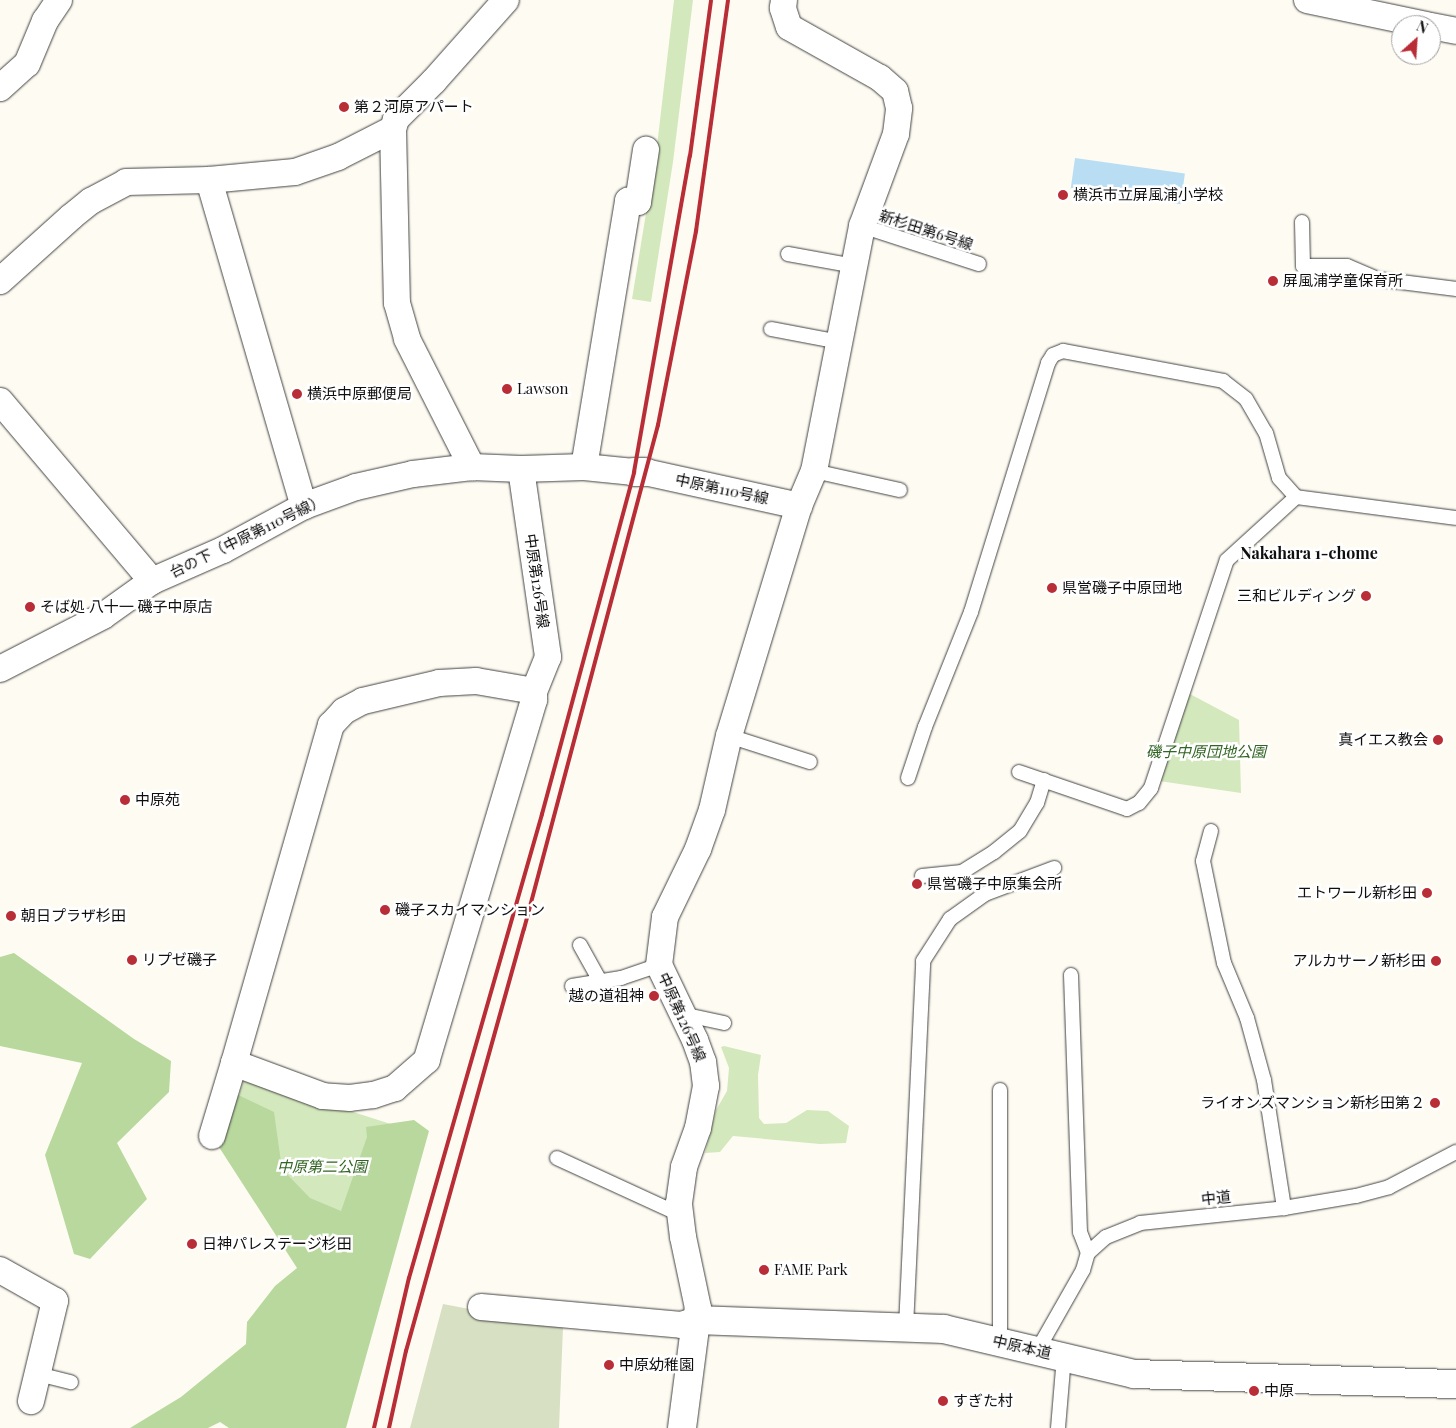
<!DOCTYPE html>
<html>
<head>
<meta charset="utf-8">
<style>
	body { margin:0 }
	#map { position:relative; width:1456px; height:1428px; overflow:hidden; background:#fefcf2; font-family:"Playfair Display","Noto Sans JP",serif }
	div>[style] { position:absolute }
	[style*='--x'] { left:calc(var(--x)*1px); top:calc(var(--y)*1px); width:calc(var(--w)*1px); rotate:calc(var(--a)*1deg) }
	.green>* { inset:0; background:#d4e8bd }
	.forest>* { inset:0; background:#b8d89d }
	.cemetery>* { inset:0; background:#d7e0c3 }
	.water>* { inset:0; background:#b9def3; transform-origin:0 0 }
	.roads { filter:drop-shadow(0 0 1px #424242) drop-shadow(0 0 1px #424242) }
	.service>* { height:14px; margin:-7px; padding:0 7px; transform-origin:7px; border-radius:7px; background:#fff }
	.minor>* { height:26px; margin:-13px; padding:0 13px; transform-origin:13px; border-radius:13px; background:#fff }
	.tertiary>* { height:28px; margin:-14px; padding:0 14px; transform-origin:14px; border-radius:14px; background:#fff }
	.rail>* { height:4px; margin:-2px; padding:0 2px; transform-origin:2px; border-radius:2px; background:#b92d36 }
	.dots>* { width:14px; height:14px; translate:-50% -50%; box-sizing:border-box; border:2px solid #fff; border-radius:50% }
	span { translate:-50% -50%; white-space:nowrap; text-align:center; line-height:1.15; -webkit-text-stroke:5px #fff; paint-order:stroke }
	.poi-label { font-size:15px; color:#0f0f0f }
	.left { translate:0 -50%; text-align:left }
	.right { translate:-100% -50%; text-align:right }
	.street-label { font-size:15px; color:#0f0f0f }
	.park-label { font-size:15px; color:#316522; font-style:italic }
	.neighbourhood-label { font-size:16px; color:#0f0f0f; font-weight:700 }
	.north { position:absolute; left:1391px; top:15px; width:50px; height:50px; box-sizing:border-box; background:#fff; border:1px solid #9f9f9f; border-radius:50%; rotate:26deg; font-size:14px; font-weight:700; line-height:20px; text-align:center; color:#0f0f0f }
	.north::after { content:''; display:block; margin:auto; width:18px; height:22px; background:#b92d36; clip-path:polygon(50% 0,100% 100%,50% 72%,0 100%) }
</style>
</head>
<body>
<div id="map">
	<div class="green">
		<i style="clip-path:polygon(674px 0,693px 0,673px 162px,651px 302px,632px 299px,657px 146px)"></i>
		<i style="clip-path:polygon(1190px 694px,1239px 720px,1241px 793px,1159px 781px)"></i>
		<i style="clip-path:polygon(724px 1046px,761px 1055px,758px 1075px,759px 1118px,764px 1124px,786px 1123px,807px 1110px,828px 1111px,849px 1126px,846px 1143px,820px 1144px,733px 1136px,720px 1152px,705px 1153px,716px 1110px,727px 1091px,729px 1068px,721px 1047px)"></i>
		<i style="clip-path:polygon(244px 1077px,397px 1126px,362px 1257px,226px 1142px)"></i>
	</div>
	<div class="forest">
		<i style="clip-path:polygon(14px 953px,134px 1039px,171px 1061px,169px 1092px,117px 1143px,147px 1199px,90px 1259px,74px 1254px,45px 1155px,82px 1063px,0 1046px,0 957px)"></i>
		<i style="clip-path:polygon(232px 1092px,274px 1112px,282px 1169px,310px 1198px,341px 1211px,367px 1137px,366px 1127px,414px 1120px,429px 1131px,346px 1428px,229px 1428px,220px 1422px,208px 1428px,130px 1428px,181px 1397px,246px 1344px,247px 1322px,275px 1286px,297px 1268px,217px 1144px)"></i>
	</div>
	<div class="cemetery">
		<i style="clip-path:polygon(443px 1304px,563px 1327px,559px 1428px,410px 1428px)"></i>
	</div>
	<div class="water">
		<i style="left:1075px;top:158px;width:111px;height:31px;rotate:8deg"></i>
	</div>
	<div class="roads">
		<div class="service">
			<i style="--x:1302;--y:222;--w:44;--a:88.7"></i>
			<i style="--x:1303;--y:266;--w:44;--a:0"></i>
			<i style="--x:1347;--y:266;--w:33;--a:23"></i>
			<i style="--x:1377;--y:279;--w:80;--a:7.2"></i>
			<i style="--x:862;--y:226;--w:123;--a:18"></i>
			<i style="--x:788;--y:254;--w:67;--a:10.3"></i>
			<i style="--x:771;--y:329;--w:69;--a:10.8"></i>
			<i style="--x:814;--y:471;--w:88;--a:12.5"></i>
			<i style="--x:729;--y:736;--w:85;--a:17.8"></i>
			<i style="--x:1019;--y:772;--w:114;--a:18.9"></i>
			<i style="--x:1127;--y:809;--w:13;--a:-27"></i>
			<i style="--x:1139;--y:803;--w:19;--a:-51"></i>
			<i style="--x:1151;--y:788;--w:240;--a:-71.6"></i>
			<i style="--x:1227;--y:560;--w:93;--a:-42.4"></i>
			<i style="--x:908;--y:778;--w:54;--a:-71.6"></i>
			<i style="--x:925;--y:727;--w:124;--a:-68.2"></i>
			<i style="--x:971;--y:612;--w:261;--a:-72.8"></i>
			<i style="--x:1048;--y:363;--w:9;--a:-58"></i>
			<i style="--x:1053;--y:355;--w:11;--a:-22"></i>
			<i style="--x:1063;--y:351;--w:163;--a:10.6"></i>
			<i style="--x:1223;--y:381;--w:29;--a:38"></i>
			<i style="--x:1246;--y:399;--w:39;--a:60"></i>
			<i style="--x:1266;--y:433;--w:47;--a:73.9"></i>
			<i style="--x:1279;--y:478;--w:25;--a:48"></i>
			<i style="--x:1296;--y:497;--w:161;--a:7.5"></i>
			<i style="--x:1211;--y:831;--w:31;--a:105"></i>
			<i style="--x:1203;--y:861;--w:104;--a:78.4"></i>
			<i style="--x:1224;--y:963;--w:60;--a:67.3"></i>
			<i style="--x:1247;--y:1018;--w:64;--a:74.7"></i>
			<i style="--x:1264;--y:1080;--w:130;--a:81.1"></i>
			<i style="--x:922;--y:876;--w:40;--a:-5.7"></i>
			<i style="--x:962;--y:872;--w:38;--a:-32"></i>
			<i style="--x:994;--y:852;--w:33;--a:-39"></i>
			<i style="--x:1020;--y:831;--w:33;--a:-59"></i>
			<i style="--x:1037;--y:803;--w:24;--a:-73"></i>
			<i style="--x:580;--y:945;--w:41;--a:60.9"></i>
			<i style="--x:1071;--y:975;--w:257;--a:88"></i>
			<i style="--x:1080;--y:1232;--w:22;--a:69"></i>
			<i style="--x:572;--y:986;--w:50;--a:-9.3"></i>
			<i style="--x:621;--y:978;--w:40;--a:-18.9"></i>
			<i style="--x:682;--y:1014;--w:43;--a:12.1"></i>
			<i style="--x:557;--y:1158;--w:136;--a:24.7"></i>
			<i style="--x:906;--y:1327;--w:366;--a:-87.3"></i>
			<i style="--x:923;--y:961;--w:50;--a:-57.3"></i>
			<i style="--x:950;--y:919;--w:43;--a:-35.5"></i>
			<i style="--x:985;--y:894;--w:74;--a:-20.6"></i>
			<i style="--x:1000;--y:1342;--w:252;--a:-90"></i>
			<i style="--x:1037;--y:1351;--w:93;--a:-60.4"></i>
			<i style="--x:1083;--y:1270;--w:18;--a:-74"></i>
			<i style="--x:1088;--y:1253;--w:24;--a:-42"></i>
			<i style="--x:1106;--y:1237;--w:37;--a:-22"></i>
			<i style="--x:1140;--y:1223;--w:145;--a:-5.9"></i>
			<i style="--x:1284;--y:1208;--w:73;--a:-9.5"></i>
			<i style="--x:1356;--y:1196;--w:34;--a:-15"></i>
			<i style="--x:1389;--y:1187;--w:76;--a:-27.6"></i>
			<i style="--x:38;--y:1374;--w:34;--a:14"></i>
			<i style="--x:1058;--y:1428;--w:71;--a:-85.2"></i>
		</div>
		<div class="minor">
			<i style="--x:1307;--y:0;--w:123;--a:11.8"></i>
			<i style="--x:1431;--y:26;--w:25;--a:11"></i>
			<i style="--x:0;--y:88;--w:36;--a:-42"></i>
			<i style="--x:27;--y:64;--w:47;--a:-67.3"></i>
			<i style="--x:45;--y:21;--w:25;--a:-56"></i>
			<i style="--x:393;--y:129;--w:174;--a:88.7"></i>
			<i style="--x:397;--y:303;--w:37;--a:74"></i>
			<i style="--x:407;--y:339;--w:144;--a:63.1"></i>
			<i style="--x:209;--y:180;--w:340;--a:73.8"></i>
			<i style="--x:0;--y:281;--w:96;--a:-42"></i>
			<i style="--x:71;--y:217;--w:26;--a:-39"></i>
			<i style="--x:91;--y:201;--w:40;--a:-28"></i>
			<i style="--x:126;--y:182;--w:83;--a:-1.4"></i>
			<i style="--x:209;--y:180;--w:86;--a:-5.3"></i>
			<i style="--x:295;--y:172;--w:46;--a:-19.2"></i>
			<i style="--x:338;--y:157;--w:62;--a:-27"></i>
			<i style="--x:393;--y:129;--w:10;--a:-73"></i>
			<i style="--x:396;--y:119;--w:54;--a:-45"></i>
			<i style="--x:434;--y:81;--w:108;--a:-48.4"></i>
			<i style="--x:0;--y:401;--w:236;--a:49.8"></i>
			<i style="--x:584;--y:467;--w:270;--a:-80.6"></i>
			<i style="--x:628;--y:201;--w:10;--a:6"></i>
			<i style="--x:638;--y:202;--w:53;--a:-81.3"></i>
			<i style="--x:521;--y:469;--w:190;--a:81.8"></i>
			<i style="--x:548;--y:657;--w:37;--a:112"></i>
			<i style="--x:534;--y:691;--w:9;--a:90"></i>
			<i style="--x:534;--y:700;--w:376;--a:106.6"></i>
			<i style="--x:427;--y:1060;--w:43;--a:138.8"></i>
			<i style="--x:395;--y:1088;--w:23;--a:162"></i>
			<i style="--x:373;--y:1095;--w:23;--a:173"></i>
			<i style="--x:350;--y:1098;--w:27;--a:-176"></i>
			<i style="--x:323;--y:1096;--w:95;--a:-159.7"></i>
			<i style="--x:234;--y:1063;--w:352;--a:-74"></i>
			<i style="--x:331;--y:725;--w:19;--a:-47"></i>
			<i style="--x:344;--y:711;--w:21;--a:-28"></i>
			<i style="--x:363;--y:701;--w:78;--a:-13.3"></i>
			<i style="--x:439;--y:683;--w:37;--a:-3"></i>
			<i style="--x:476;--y:681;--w:59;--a:9.8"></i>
			<i style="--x:645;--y:472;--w:158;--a:12.4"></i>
			<i style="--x:0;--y:669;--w:116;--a:-27.2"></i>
			<i style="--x:103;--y:616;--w:60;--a:-35.5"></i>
			<i style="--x:152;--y:581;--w:77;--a:-23.6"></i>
			<i style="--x:223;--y:550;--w:92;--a:-28.5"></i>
			<i style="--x:304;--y:506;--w:55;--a:-20.1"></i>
			<i style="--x:356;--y:487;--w:58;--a:-12.8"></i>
			<i style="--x:413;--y:474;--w:59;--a:-6.8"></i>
			<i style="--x:472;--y:467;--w:49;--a:2.3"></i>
			<i style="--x:521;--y:469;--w:63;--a:-1.8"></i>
			<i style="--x:584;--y:467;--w:50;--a:5.7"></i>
			<i style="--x:212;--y:1136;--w:76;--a:-73.2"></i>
			<i style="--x:0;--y:1270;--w:63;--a:29.4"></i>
			<i style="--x:55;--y:1301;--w:103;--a:103.5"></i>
			<i style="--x:481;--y:1307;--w:201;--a:5.1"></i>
			<i style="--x:681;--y:1325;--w:16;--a:-18"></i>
			<i style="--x:696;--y:1320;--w:12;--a:-81"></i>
			<i style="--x:698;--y:1308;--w:73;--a:-101.9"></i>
			<i style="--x:683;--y:1237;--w:34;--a:-97"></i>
			<i style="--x:679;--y:1203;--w:36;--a:-82"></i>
			<i style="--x:684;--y:1167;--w:41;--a:-70.3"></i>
			<i style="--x:698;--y:1128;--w:43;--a:-79.2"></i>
			<i style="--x:706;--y:1086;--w:24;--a:-97"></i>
			<i style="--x:703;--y:1062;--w:23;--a:-110"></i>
			<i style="--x:695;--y:1040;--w:83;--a:-115.6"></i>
			<i style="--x:659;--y:965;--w:48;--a:-82.9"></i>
			<i style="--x:665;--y:917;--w:76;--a:-64.1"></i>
			<i style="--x:698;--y:849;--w:41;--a:-70.3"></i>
			<i style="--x:712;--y:810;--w:76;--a:-77.1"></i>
			<i style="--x:729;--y:736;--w:240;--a:-73.1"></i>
			<i style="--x:799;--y:506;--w:38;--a:-67"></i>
			<i style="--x:814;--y:471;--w:250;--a:-78.9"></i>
			<i style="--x:862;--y:226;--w:98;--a:-69.7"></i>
			<i style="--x:896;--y:134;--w:26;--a:-83"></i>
			<i style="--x:899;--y:108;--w:17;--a:-103"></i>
			<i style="--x:895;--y:91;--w:20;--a:-139"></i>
			<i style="--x:880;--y:78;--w:104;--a:-150.7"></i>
			<i style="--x:789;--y:27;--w:20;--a:-108"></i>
			<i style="--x:783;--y:8;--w:8;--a:-83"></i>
		</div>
		<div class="tertiary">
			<i style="--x:634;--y:472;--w:11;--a:0"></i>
			<i style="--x:682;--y:1428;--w:109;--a:-82.6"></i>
			<i style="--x:696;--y:1320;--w:248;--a:2.1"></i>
			<i style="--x:944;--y:1329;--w:195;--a:13.3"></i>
			<i style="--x:1134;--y:1374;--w:322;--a:1.8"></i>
		</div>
	</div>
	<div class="rail">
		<i style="--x:374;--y:1428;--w:154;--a:-76.9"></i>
		<i style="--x:409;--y:1278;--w:483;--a:-74"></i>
		<i style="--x:542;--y:814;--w:354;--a:-74.9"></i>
		<i style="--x:634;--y:472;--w:321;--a:-80"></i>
		<i style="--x:690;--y:156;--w:157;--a:-82.3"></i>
		<i style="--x:389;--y:1428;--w:79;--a:-77.6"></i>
		<i style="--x:406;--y:1351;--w:438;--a:-74.4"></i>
		<i style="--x:524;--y:929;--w:522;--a:-75.11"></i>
		<i style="--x:658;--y:425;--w:198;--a:-78.9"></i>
		<i style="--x:696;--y:231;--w:233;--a:-82.1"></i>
	</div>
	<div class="dots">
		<i style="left:344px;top:107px;background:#b92d36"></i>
		<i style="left:1063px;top:195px;background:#b92d36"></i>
		<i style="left:1273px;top:281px;background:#b92d36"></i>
		<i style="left:507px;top:389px;background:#b92d36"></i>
		<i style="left:297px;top:394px;background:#b92d36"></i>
		<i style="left:1052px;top:588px;background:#b92d36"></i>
		<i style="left:1366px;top:596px;background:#b92d36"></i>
		<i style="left:30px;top:607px;background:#b92d36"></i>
		<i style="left:1438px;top:740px;background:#b92d36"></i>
		<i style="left:125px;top:800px;background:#b92d36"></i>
		<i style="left:917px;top:884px;background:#b92d36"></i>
		<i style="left:1427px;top:893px;background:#b92d36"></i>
		<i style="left:385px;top:910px;background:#b92d36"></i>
		<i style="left:11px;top:916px;background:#b92d36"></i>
		<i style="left:132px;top:960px;background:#b92d36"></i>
		<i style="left:1436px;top:961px;background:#b92d36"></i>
		<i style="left:654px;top:996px;background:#b92d36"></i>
		<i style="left:1435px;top:1103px;background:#b92d36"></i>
		<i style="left:192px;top:1244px;background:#b92d36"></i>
		<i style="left:764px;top:1270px;background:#b92d36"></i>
		<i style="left:609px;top:1365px;background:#b92d36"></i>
		<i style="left:1254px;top:1391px;background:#b92d36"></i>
		<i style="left:943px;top:1401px;background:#b92d36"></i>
	</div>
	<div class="poi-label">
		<span class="left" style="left:354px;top:107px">第２河原アパート</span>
		<span class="left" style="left:1073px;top:195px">横浜市立屏風浦小学校</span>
		<span class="left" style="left:1283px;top:281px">屏風浦学童保育所</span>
		<span class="left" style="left:517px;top:389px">Lawson</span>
		<span class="left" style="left:307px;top:394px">横浜中原郵便局</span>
		<span class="left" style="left:1062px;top:588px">県営磯子中原団地</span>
		<span class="right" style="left:1356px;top:596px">三和ビルディング</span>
		<span class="left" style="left:40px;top:607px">そば処 八十一 磯子中原店</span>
		<span class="right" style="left:1428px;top:740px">真イエス教会</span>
		<span class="left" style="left:135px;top:800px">中原苑</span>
		<span class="left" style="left:927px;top:884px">県営磯子中原集会所</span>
		<span class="right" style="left:1417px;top:893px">エトワール新杉田</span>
		<span class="left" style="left:395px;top:910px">磯子スカイマンション</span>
		<span class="left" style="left:21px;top:916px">朝日プラザ杉田</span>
		<span class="left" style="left:142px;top:960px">リプゼ磯子</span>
		<span class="right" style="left:1426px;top:961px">アルカサーノ新杉田</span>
		<span class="right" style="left:644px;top:996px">越の道祖神</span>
		<span class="right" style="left:1425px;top:1103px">ライオンズマンション新杉田第２</span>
		<span class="left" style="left:202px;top:1244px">日神パレステージ杉田</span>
		<span class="left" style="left:774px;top:1270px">FAME Park</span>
		<span class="left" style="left:619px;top:1365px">中原幼稚園</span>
		<span class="left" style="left:1264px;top:1391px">中原</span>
		<span class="left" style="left:953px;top:1401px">すぎた村</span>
	</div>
	<div class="street-label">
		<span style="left:926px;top:230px;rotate:18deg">新杉田第6号線</span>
		<span style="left:722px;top:489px;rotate:12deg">中原第110号線</span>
		<span style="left:247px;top:536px;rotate:-26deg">台の下（中原第110号線）</span>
		<span style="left:537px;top:581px;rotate:82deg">中原第126号線</span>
		<span style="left:682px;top:1017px;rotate:66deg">中原第126号線</span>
		<span style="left:1216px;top:1198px;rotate:-6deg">中道</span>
		<span style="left:1022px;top:1347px;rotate:13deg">中原本道</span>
	</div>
	<div class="park-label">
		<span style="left:1206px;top:752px">磯子中原団地公園</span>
		<span style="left:322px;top:1167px">中原第二公園</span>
	</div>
	<div class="neighbourhood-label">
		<span style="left:1309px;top:553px">Nakahara 1-chome</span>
	</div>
	<div class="north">N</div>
</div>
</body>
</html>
